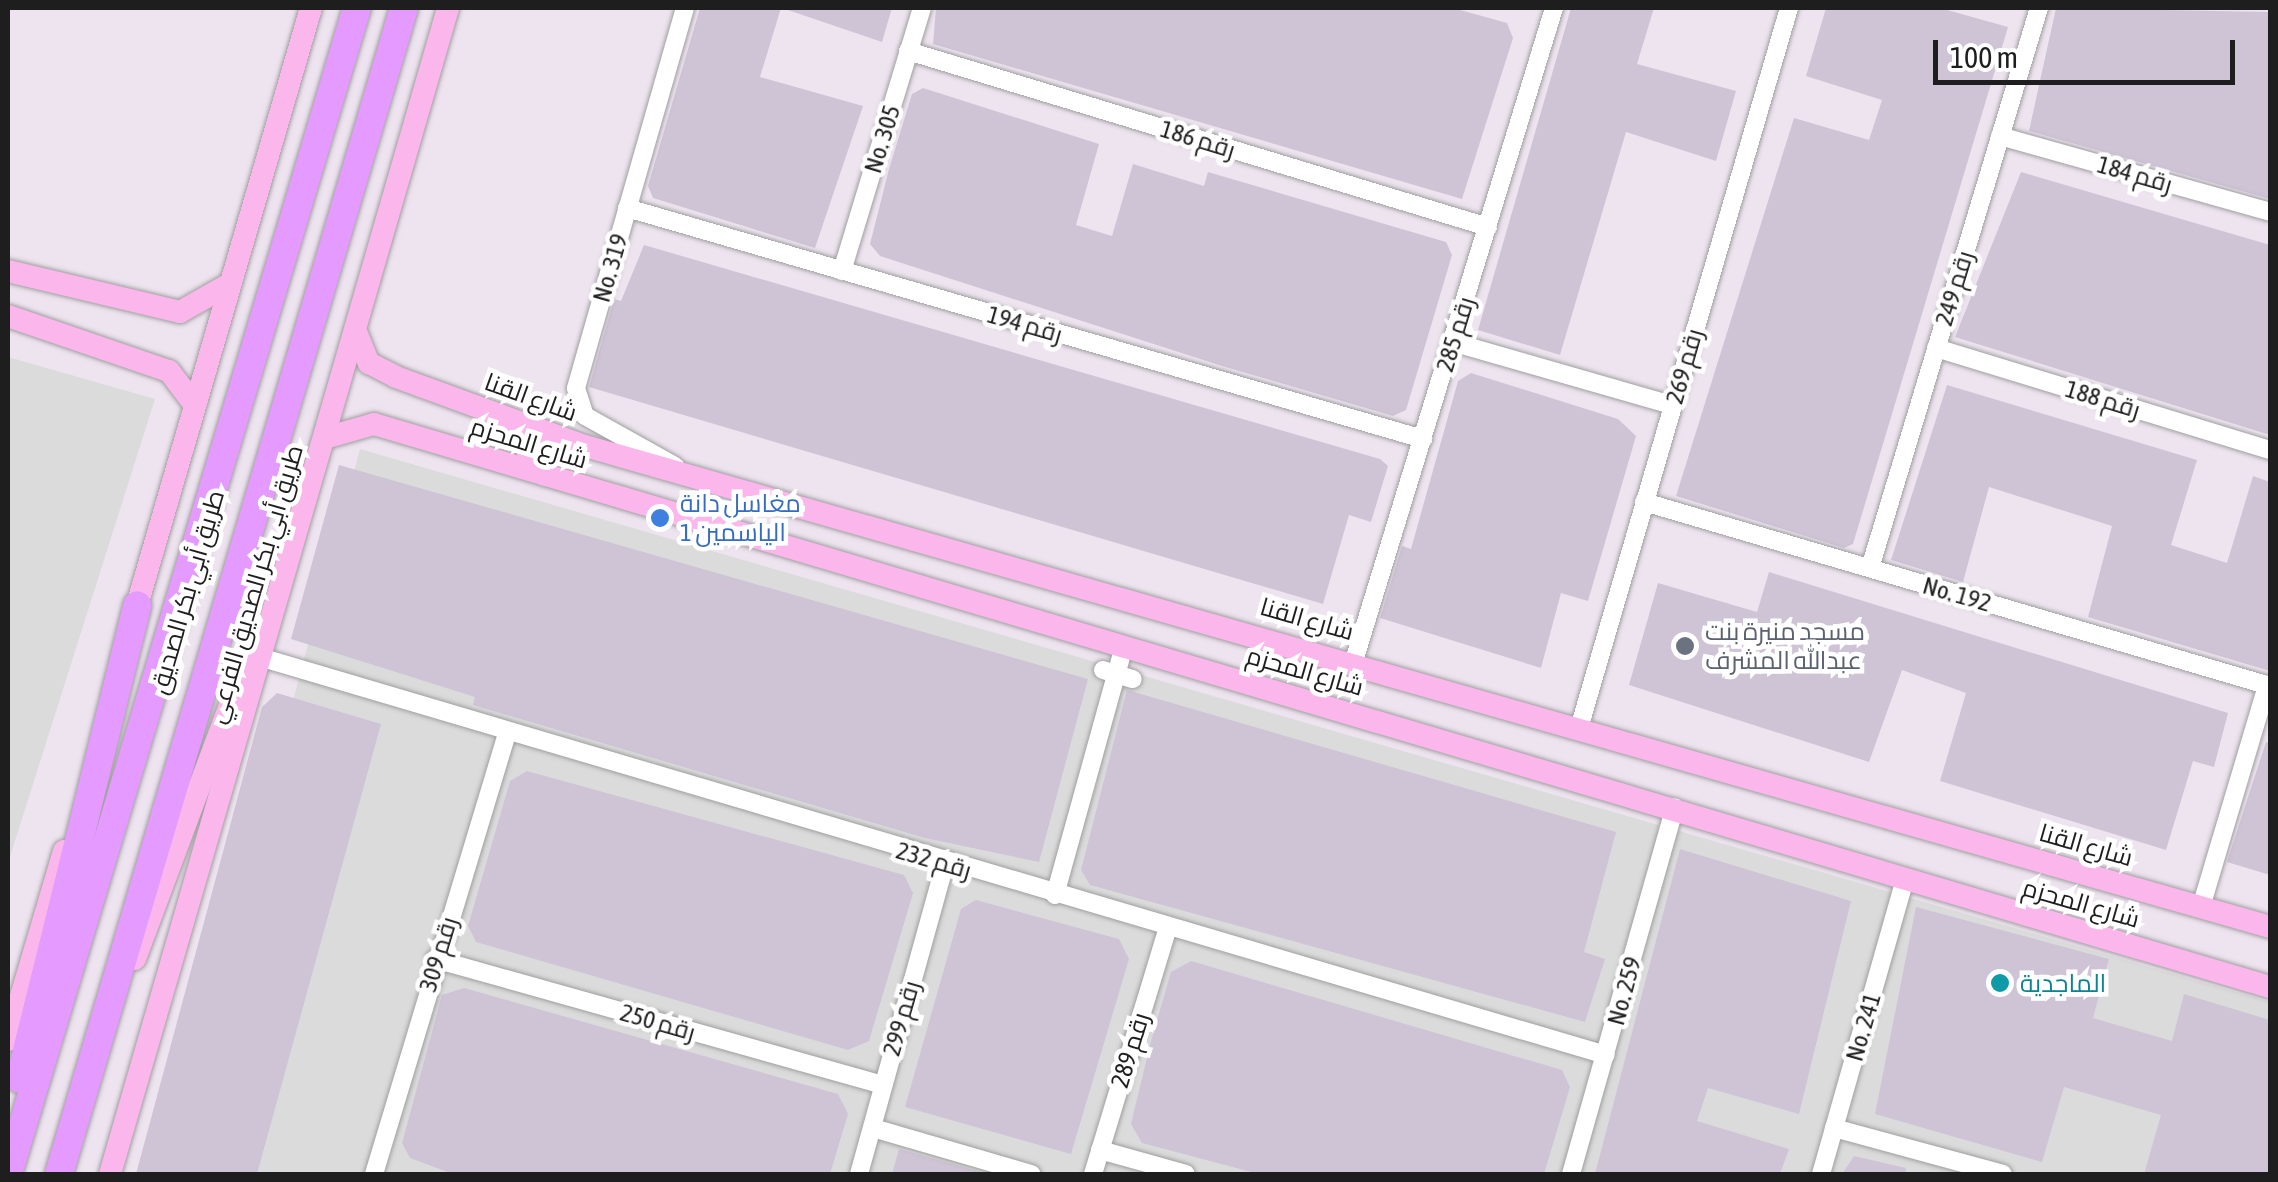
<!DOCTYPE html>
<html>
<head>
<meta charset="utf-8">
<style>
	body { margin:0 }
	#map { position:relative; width:2278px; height:1182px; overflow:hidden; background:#eee4f0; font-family:"Asap Condensed",Cairo,sans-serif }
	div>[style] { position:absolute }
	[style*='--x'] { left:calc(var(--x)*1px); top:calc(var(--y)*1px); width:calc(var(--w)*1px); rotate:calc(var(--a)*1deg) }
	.residential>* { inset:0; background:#dbdbdc }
	.building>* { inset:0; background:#cfc4d6 }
	.roads { filter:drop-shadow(0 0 2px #9f9f9f) drop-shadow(0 0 2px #9f9f9f) }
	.street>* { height:18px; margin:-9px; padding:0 9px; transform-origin:9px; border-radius:9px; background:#fff }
	.secondary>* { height:22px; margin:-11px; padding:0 11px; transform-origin:11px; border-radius:11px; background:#fbb6ec }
	.primary>* { height:28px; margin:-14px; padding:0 14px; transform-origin:14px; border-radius:14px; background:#e59aff }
	.dots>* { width:28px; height:28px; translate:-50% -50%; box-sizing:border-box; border:5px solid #fff; border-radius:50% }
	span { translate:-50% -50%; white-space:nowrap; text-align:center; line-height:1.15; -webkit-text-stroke:9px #fff; paint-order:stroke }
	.street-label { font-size:25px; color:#1e1e1e }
	.shop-label { font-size:25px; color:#366cbe }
	.left { translate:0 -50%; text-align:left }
	.worship-label { font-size:25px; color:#5b616d }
	.culture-label { font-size:25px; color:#0d838f }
	.frame { position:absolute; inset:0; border:10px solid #1e1e1e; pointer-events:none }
	.scale { position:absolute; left:1933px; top:40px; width:302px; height:45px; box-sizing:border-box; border:5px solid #1e1e1e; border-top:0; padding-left:12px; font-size:30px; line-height:35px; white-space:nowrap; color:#1e1e1e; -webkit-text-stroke:8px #fff; paint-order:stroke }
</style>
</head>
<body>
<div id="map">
	<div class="residential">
		<i style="clip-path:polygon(8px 357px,155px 399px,8px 863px)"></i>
		<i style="clip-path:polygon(360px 449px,2270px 1002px,2270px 1174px,167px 1174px)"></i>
	</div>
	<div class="building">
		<i style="clip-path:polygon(700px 8px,781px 8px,760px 77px,863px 106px,815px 248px,653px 198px,648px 186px)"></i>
		<i style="clip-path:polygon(782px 8px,892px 8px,882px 42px)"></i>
		<i style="clip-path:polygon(936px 8px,1453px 8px,1507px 23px,1513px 38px,1462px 199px,933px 44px)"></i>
		<i style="clip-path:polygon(1571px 8px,1654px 8px,1637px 64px,1736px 91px,1716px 161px,1626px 132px,1560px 355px,1478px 330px)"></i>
		<i style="clip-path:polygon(1826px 8px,1940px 8px,2008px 27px,1853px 544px,1844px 548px,1676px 496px,1794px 118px,1869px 140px,1882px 100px,1806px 76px)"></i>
		<i style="clip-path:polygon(2056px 8px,2270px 12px,2270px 199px,2029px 131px)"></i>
		<i style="clip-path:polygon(923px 88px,1099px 144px,1076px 225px,1112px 236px,1133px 164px,1204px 186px,1208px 172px,1446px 242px,1452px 255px,1406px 410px,1393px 416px,1222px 366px,880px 256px,870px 244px,889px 169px,912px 94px)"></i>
		<i style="clip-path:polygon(2021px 172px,2270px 245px,2270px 435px,1955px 337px)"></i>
		<i style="clip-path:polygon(644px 245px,1380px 459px,1388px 466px,1371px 522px,1349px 515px,1323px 604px,589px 387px,614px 299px,621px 301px)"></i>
		<i style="clip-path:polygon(1471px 373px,1618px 419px,1636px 436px,1588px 601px,1561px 593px,1541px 668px,1380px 618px,1402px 546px,1411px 549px,1458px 381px)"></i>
		<i style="clip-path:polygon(1947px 385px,2197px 460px,2171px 545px,2227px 563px,2253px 476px,2270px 482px,2270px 671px,2088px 617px,2112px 526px,1989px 487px,1963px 582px,1891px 560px)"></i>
		<i style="clip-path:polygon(339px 465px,1088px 679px,1039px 862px,925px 838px,473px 705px,475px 697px,291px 639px)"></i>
		<i style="clip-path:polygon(1769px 572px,2228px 713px,2214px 767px,2193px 761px,2166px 850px,1940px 781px,1966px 693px,1902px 670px,1869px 762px,1629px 685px,1658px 583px,1757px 612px)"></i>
		<i style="clip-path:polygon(1127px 690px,1616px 832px,1584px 952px,1605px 959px,1585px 1022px,1090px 885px,1081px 870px)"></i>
		<i style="clip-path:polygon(277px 693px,381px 724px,257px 1174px,136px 1174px,262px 707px)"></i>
		<i style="clip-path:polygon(2266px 742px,2270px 743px,2270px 875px,2227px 862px)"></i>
		<i style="clip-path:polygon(527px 771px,904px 875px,913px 893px,869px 1041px,848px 1050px,476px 942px,468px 926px,510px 781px)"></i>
		<i style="clip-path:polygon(1680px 849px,1851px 901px,1799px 1114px,1708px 1088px,1697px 1121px,1789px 1149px,1780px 1174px,1595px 1174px)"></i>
		<i style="clip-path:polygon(976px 900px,1119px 939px,1129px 959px,1071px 1154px,905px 1107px,961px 909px)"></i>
		<i style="clip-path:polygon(1916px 907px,2109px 959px,2093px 1018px,2172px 1041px,2184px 994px,2270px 1020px,2270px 1174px,2144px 1174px,2161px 1115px,2064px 1087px,2042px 1162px,1875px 1114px)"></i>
		<i style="clip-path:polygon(1191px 961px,1562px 1070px,1570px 1087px,1544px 1174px,1259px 1174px,1142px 1143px,1131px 1124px,1151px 1041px,1171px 972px)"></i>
		<i style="clip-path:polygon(464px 988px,838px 1094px,848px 1114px,830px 1174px,453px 1174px,410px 1158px,402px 1143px,442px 995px)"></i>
		<i style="clip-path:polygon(899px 1149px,988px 1174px,892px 1174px)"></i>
		<i style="clip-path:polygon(1854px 1156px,1906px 1168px,1905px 1174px,1842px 1174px)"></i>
	</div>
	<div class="roads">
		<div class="street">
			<i style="--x:908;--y:51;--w:606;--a:16.88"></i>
			<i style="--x:2000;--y:136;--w:280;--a:15.7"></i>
			<i style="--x:627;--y:208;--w:829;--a:16.18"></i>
			<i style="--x:842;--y:271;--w:275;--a:-73.1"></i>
			<i style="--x:1452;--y:342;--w:229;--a:16"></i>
			<i style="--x:1936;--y:348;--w:349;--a:17"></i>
			<i style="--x:675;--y:466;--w:103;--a:-150.9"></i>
			<i style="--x:585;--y:416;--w:29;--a:-108"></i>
			<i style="--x:576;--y:388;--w:395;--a:-74"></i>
			<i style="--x:1644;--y:502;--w:652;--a:16.38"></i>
			<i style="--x:1870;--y:568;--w:585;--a:-73.21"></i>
			<i style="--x:263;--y:658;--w:1400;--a:16.47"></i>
			<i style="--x:1354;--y:661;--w:683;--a:-72.97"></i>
			<i style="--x:1103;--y:670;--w:31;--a:17"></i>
			<i style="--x:1580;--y:725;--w:747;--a:-73.75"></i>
			<i style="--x:1055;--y:895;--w:257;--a:-74.5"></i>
			<i style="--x:2201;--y:907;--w:232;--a:-73.4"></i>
			<i style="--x:435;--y:959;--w:464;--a:15.7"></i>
			<i style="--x:873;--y:1128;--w:165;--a:16.2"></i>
			<i style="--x:1834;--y:1128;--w:175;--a:15.2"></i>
			<i style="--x:1100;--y:1150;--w:89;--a:15.6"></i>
			<i style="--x:374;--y:1174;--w:460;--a:-73.2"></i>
			<i style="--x:859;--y:1174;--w:323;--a:-74.5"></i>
			<i style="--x:1093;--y:1174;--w:258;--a:-73.1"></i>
			<i style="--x:1571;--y:1174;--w:381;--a:-74.2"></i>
			<i style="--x:1821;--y:1174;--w:306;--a:-74.1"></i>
		</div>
		<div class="secondary">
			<i style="--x:8;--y:271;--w:177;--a:13.4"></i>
			<i style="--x:180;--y:312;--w:53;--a:-29.5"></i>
			<i style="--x:8;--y:316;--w:170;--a:18.9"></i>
			<i style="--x:169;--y:371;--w:41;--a:52.9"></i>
			<i style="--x:355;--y:329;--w:37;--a:68"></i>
			<i style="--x:369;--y:363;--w:30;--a:27"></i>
			<i style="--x:396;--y:377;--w:201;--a:20.1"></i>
			<i style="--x:585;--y:446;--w:1752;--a:15.93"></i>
			<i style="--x:325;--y:438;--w:51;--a:-15.9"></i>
			<i style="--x:374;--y:424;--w:1978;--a:16.54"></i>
			<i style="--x:545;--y:475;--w:33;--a:-125"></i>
			<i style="--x:526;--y:448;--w:21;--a:-43"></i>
			<i style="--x:541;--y:434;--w:16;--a:14"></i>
			<i style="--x:133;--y:619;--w:636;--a:-73.76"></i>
			<i style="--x:135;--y:959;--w:328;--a:-69.5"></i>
			<i style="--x:8;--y:1040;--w:197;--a:-73.5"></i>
			<i style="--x:110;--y:1174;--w:1214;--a:-73.83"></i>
		</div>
		<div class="primary">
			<i style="--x:20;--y:1079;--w:488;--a:-76.1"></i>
			<i style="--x:8;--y:1174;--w:1217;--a:-73.34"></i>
			<i style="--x:59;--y:1174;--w:1216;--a:-73.52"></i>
		</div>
	</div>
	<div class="dots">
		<i style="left:660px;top:518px;background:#3f7fe0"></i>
		<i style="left:1685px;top:646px;background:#6b7280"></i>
		<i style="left:2000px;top:983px;background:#0f9aa8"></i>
	</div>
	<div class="street-label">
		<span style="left:882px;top:139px;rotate:-73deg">No. 305</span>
		<span style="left:1198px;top:139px;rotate:17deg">رقم 186</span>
		<span style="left:2135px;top:174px;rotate:16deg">رقم 184</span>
		<span style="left:610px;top:268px;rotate:-74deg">No. 319</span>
		<span style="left:1954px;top:288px;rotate:-73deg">رقم 249</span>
		<span style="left:1025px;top:324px;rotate:16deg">رقم 194</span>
		<span style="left:1455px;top:334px;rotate:-73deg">رقم 285</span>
		<span style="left:1684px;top:366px;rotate:-74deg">رقم 269</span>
		<span style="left:531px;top:397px;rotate:20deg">شارع القنا</span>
		<span style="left:2103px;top:399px;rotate:17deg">رقم 188</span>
		<span style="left:529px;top:443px;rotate:17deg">شارع المحزم</span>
		<span style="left:255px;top:584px;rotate:-74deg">طريق أبي بكر الصديق الفرعي</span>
		<span style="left:187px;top:592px;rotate:-74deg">طريق أبي بكر الصديق</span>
		<span style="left:1957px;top:594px;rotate:16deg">No. 192</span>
		<span style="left:1307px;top:619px;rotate:16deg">شارع القنا</span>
		<span style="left:1305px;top:671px;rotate:16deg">شارع المحزم</span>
		<span style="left:2086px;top:845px;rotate:16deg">شارع القنا</span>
		<span style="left:934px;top:860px;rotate:16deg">رقم 232</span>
		<span style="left:2081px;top:903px;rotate:16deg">شارع المحزم</span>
		<span style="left:438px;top:954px;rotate:-73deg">رقم 309</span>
		<span style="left:1624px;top:991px;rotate:-75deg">No. 259</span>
		<span style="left:901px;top:1018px;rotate:-74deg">رقم 299</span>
		<span style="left:658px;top:1022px;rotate:16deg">رقم 250</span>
		<span style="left:1863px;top:1027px;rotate:-74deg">No. 241</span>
		<span style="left:1130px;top:1050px;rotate:-73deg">رقم 289</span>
	</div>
	<div class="shop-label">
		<span class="left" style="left:680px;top:518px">مغاسل دانة<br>الياسمين 1</span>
	</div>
	<div class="worship-label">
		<span class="left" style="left:1705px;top:646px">مسجد منيرة بنت<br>عبدالله المشرف</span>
	</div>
	<div class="culture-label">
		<span class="left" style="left:2020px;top:983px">الماجدية</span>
	</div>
	<div class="frame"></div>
	<div class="scale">100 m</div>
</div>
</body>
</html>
